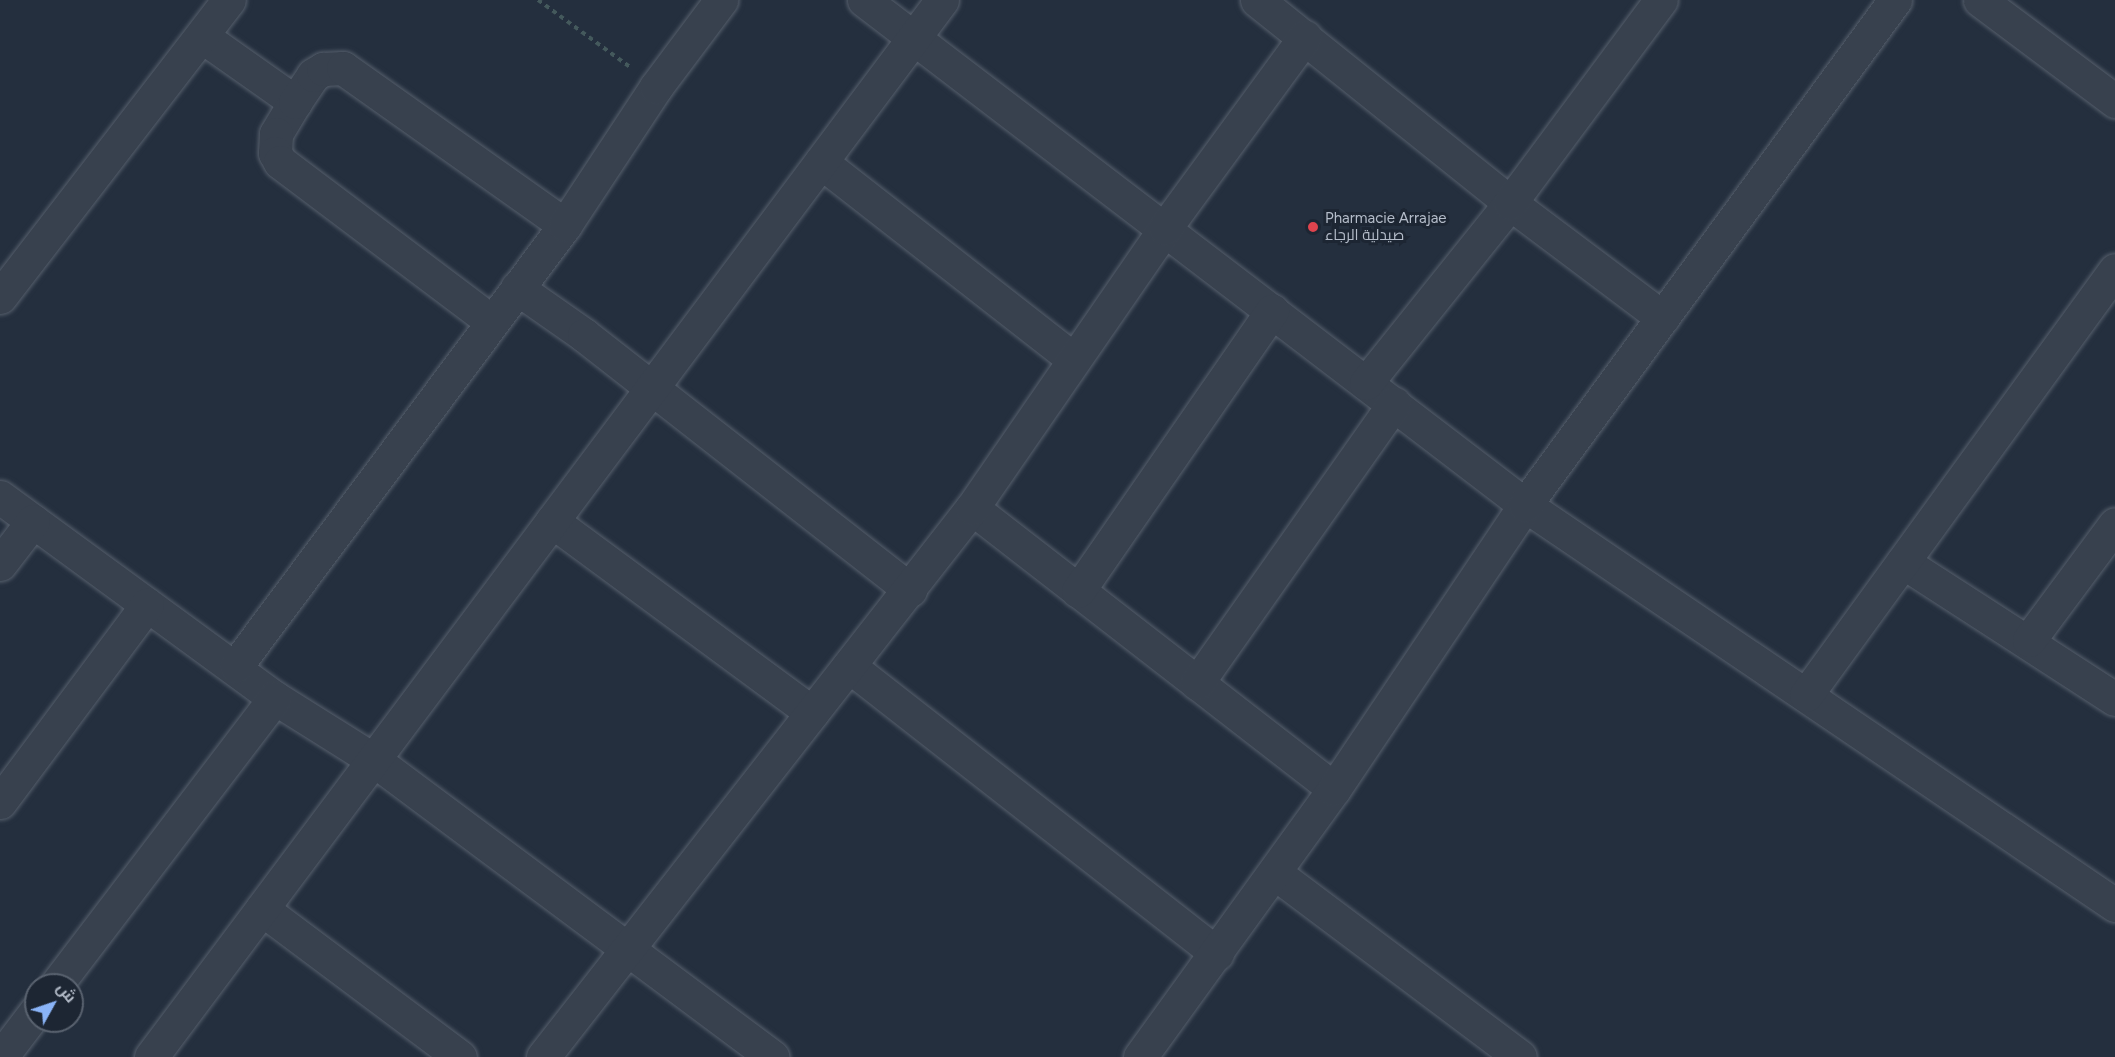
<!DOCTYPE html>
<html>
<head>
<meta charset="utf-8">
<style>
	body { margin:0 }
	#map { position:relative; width:2115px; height:1057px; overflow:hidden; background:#242f3e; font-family:Figtree,Cairo,sans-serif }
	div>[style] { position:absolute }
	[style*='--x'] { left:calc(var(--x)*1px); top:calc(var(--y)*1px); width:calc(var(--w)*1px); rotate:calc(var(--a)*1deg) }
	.path>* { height:4px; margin-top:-2px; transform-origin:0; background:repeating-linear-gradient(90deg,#44595c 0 4.5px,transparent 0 9px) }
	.roads { filter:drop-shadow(0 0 2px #565f6c) drop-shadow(0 0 2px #565f6c) }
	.street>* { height:33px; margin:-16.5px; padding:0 16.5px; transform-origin:16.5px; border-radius:16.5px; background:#38414e }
	.dots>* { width:16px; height:16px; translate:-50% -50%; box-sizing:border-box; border:3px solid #1d2633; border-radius:50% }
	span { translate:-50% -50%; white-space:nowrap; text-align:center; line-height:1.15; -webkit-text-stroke:6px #1d2633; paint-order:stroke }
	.poi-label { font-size:15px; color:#b4bcc9 }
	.left { translate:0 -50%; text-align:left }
	.north { position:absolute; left:24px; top:973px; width:60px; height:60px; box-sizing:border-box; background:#1d2633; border:2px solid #59626f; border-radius:50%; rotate:50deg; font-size:16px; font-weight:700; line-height:24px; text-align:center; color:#b4bcc9 }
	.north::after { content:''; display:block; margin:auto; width:21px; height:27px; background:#8ab4f8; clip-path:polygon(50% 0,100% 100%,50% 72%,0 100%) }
</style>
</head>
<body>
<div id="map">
	<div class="path">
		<i style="--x:538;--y:0;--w:114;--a:36.1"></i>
	</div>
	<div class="roads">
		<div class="street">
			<i style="--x:864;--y:0;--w:832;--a:37.38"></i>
			<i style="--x:1525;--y:505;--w:713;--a:34.14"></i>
			<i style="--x:1257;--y:0;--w:324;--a:38.7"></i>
			<i style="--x:1510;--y:203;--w:191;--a:36.9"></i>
			<i style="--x:1980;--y:0;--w:169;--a:36.8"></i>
			<i style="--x:203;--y:37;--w:113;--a:35.2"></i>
			<i style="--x:295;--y:102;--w:37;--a:121"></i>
			<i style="--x:276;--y:134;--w:19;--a:93"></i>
			<i style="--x:275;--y:153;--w:10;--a:61"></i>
			<i style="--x:280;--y:162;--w:264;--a:37"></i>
			<i style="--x:295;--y:102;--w:32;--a:-56"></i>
			<i style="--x:313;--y:75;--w:12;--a:-31"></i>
			<i style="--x:323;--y:69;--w:20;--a:-3"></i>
			<i style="--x:343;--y:68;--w:272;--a:35.3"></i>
			<i style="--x:821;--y:162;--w:320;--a:38"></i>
			<i style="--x:517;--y:288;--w:82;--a:35"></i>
			<i style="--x:584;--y:335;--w:414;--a:38"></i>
			<i style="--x:0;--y:297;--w:375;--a:-52.4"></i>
			<i style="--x:1366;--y:383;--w:231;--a:-51.3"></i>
			<i style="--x:1510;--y:203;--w:253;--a:-53.4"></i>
			<i style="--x:0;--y:497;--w:341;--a:36.2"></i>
			<i style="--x:275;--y:698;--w:117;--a:32.1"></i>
			<i style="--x:374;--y:760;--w:497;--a:36.7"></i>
			<i style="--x:972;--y:508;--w:458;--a:37.8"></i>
			<i style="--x:552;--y:521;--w:323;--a:36.4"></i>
			<i style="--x:1903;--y:562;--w:252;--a:32.9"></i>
			<i style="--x:0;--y:564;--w:54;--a:-52.5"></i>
			<i style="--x:1078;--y:591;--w:341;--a:-55.3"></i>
			<i style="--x:2029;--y:640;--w:144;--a:-53.4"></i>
			<i style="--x:236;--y:666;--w:550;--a:-53.28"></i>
			<i style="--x:565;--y:225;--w:165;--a:-56.6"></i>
			<i style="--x:656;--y:87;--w:109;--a:-53.2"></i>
			<i style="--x:849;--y:666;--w:467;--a:38"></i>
			<i style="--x:1197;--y:683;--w:342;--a:-54.8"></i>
			<i style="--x:1806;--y:695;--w:525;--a:-53.98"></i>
			<i style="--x:0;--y:802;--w:246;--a:-53.3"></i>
			<i style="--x:1275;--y:873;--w:306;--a:36.9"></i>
			<i style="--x:262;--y:909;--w:247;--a:36.8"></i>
			<i style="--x:56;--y:985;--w:361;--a:-52.7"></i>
			<i style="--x:1;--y:1057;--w:58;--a:-52.7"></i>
			<i style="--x:151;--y:1057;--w:1320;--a:-53.19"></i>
			<i style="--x:543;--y:1057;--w:697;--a:-52"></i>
			<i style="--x:972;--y:508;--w:340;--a:-55.4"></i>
			<i style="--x:1165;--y:228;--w:237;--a:-53.8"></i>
			<i style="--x:1140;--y:1057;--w:331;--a:-54.1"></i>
			<i style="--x:1334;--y:789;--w:342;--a:-56.1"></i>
			<i style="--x:1525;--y:505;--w:626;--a:-53.77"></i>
		</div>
	</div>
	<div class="dots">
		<i style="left:1313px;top:227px;background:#e0444e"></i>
	</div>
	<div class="poi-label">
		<span class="left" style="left:1325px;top:227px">Pharmacie Arrajae<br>صيدلية الرجاء</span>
	</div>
	<div class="north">ش</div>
</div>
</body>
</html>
